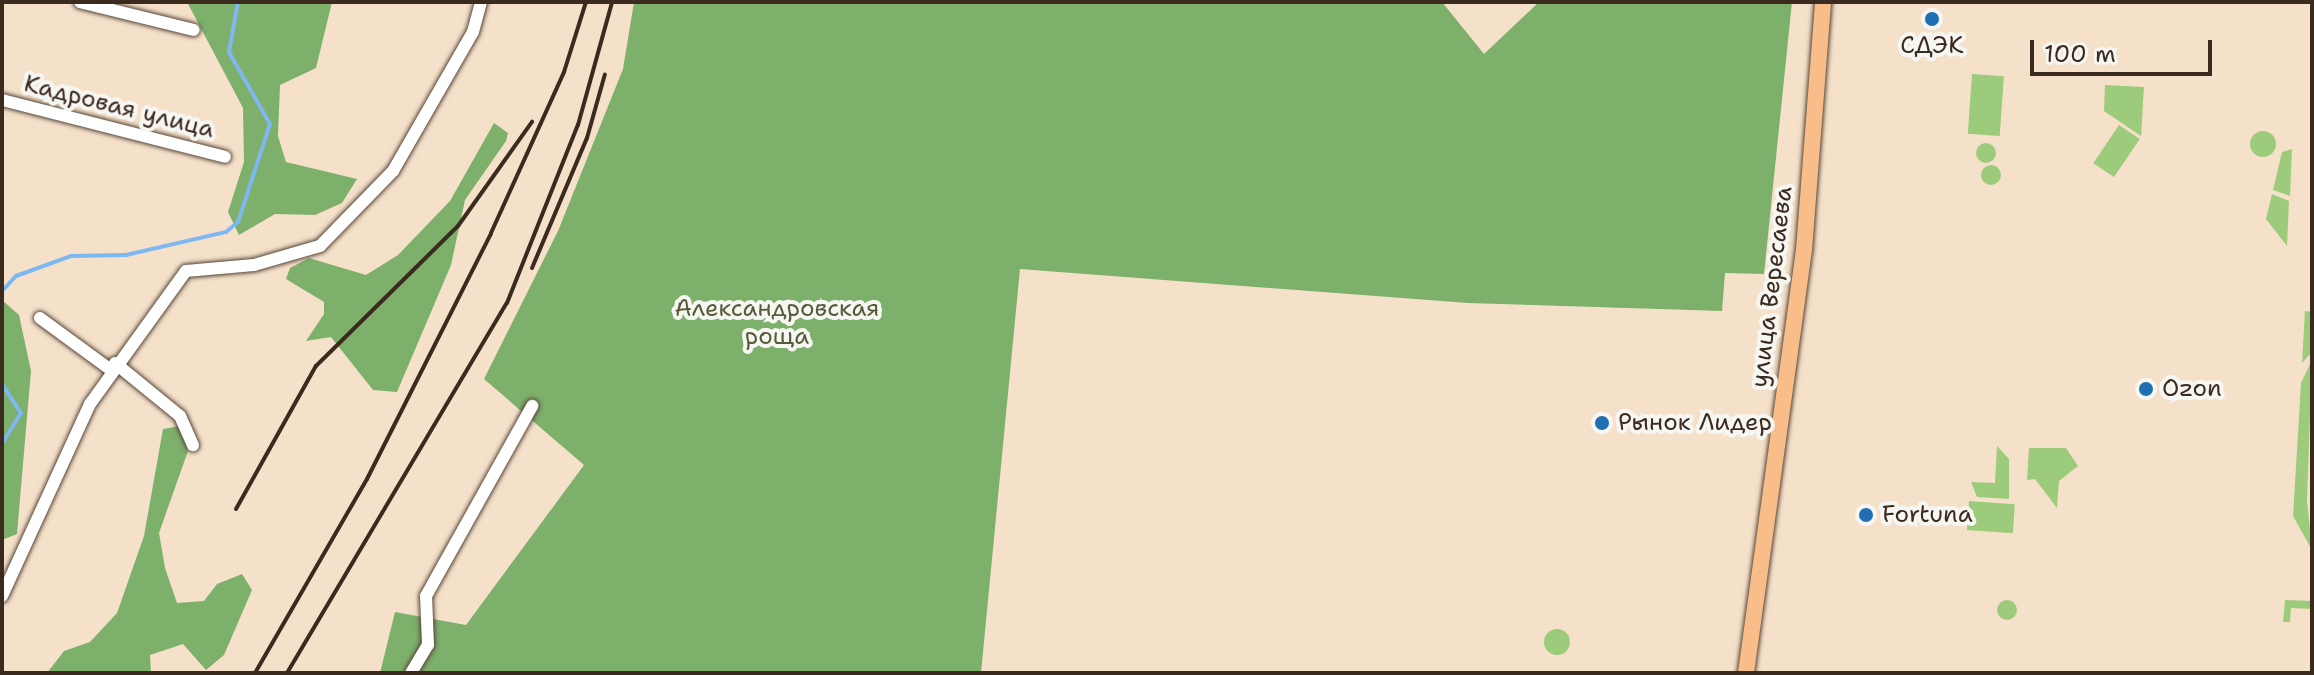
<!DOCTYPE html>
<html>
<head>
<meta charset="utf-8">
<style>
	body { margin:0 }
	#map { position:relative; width:2314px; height:675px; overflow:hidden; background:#f5e1ca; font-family:"Shantell Sans",sans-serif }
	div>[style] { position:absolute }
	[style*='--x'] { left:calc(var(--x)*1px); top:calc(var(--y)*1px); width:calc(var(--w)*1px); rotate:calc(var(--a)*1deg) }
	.green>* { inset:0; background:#9ccc7b; transform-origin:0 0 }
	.round { border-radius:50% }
	.forest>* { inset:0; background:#7db06b }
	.stream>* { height:4px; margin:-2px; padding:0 2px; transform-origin:2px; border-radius:2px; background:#7fb8f0 }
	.roads { filter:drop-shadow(0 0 2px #574538) drop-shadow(0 0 2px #574538) }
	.minor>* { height:12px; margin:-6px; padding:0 6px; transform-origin:6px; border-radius:6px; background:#fff }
	.major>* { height:16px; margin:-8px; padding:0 8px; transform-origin:8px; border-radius:8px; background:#f8bd89 }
	.rail>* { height:4px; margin:-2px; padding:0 2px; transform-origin:2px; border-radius:2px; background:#3b2a1e }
	.dots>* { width:22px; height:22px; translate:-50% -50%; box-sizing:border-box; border:4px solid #f6f6f2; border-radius:50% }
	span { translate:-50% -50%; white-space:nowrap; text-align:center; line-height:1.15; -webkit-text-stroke:8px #f6f6f2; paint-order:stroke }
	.poi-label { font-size:24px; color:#3b2a1e }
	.left { translate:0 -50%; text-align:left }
	.street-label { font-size:24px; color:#3b2a1e }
	.park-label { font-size:24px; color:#585b3a }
	.frame { position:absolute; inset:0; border:4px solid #3b2a1e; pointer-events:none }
	.scale { position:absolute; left:2030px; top:40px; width:182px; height:36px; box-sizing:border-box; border:4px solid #3b2a1e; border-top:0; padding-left:10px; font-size:24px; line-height:28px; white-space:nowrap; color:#3b2a1e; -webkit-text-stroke:6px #f6f6f2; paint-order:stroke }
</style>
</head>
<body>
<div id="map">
	<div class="green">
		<i style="left:1972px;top:74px;width:32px;height:60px;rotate:4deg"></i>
		<i style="clip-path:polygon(2105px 85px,2144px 87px,2141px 136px,2104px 111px)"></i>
		<i style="left:2119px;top:125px;width:25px;height:46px;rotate:34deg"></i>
		<i class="round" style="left:2250px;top:131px;width:26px;height:26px"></i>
		<i class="round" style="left:1976px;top:143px;width:20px;height:20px"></i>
		<i style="clip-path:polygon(2292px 149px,2290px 196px,2273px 190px,2282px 152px)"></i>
		<i class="round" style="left:1981px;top:165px;width:20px;height:20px"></i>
		<i style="clip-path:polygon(2272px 194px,2289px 201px,2287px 246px,2266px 219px)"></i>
		<i style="clip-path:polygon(2305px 311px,2312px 312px,2312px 352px,2302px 363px)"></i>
		<i style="clip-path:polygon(2312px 360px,2307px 500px,2312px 550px,2293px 516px,2301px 383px)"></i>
		<i style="clip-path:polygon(1997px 446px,2009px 459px,2009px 499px,1977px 497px,1971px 482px,1995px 483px)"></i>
		<i style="clip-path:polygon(2029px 448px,2066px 448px,2078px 466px,2059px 481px,2057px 508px,2035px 479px,2027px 480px)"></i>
		<i style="left:1969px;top:501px;width:46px;height:29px;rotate:4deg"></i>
		<i class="round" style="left:1997px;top:600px;width:20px;height:20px"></i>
		<i style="clip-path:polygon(2285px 600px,2312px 601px,2312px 609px,2291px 608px,2290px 622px,2283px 622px)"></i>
		<i class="round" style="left:1544px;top:629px;width:26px;height:26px"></i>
	</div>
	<div class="forest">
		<i style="clip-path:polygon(187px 2px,332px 2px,316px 68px,280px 85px,278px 136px,286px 162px,357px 179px,342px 203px,315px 215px,275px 214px,239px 235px,228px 212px,244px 162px,243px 108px)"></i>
		<i style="clip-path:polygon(634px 2px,1442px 2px,1484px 54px,1539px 2px,1792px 2px,1764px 274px,1725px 273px,1722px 311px,1468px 303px,1020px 269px,981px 673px,380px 673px,395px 612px,466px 625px,584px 465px,484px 379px,558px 231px,623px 69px)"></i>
		<i style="clip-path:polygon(494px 123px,508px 133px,506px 141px,465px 200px,451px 265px,397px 392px,373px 390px,331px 337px,306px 341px,324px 314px,324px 302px,286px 279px,290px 268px,309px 258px,366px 275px,398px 255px,450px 201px)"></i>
		<i style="clip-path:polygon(2px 300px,19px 315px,31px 371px,17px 534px,2px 540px)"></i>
		<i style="clip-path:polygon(180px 426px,188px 451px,159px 533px,165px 568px,177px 603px,204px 601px,217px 584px,242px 574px,252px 590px,224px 655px,206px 670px,183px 644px,150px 655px,151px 673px,47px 673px,64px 651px,90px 642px,117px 613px,144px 536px,163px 429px)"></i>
	</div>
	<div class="stream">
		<i style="--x:2;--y:291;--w:21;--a:-47"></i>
		<i style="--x:16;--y:276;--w:59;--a:-20"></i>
		<i style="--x:71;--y:256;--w:55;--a:-1"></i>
		<i style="--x:126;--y:255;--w:103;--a:-13"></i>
		<i style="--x:226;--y:232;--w:16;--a:-40"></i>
		<i style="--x:238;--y:222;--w:103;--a:-71.9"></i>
		<i style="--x:270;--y:124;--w:83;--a:-119.7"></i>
		<i style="--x:229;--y:52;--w:51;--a:-79.8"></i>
		<i style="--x:2;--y:384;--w:35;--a:57"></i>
		<i style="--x:21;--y:413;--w:36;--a:122"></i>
	</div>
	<div class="roads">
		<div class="minor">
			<i style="--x:80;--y:2;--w:117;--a:13.8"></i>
			<i style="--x:2;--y:100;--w:230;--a:14.3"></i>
			<i style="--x:40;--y:318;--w:88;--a:36.2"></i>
			<i style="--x:115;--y:363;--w:84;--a:39.2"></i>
			<i style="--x:180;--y:416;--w:32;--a:66"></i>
			<i style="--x:2;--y:596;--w:211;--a:-65.4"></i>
			<i style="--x:90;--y:404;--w:164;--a:-54.2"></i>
			<i style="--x:186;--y:271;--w:68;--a:-5"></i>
			<i style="--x:254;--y:265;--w:69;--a:-16.1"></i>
			<i style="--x:320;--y:246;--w:105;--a:-45.8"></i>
			<i style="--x:393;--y:171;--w:160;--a:-60.1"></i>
			<i style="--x:473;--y:32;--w:31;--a:-75"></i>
			<i style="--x:411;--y:673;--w:33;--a:-59"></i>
			<i style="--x:428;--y:645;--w:49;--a:-92.3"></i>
			<i style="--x:426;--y:596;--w:218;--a:-60.8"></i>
		</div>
		<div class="major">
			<i style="--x:1746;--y:673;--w:427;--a:-82.2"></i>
			<i style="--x:1804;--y:250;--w:249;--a:-85.6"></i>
		</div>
	</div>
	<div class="rail">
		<i style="--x:532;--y:268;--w:141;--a:-67.1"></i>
		<i style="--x:587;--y:138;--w:66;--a:-74.3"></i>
		<i style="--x:236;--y:509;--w:164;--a:-60.8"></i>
		<i style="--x:316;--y:366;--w:199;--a:-44.6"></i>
		<i style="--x:458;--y:226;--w:128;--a:-54.6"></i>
		<i style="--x:255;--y:673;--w:224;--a:-60"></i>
		<i style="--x:367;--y:479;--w:275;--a:-63.2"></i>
		<i style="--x:491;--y:233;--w:177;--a:-65.6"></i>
		<i style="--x:564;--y:72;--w:73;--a:-72.6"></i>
		<i style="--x:287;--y:673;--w:430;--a:-59.3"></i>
		<i style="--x:507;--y:303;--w:192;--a:-68.3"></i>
		<i style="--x:578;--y:125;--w:128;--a:-74.5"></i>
	</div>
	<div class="dots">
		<i style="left:1932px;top:19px;background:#1f6fb2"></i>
		<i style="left:2146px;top:389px;background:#1f6fb2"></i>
		<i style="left:1602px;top:423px;background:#1f6fb2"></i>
		<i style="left:1866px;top:515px;background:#1f6fb2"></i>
	</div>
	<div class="poi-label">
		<span style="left:1932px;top:46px">СДЭК</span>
		<span class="left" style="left:2162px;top:389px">Ozon</span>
		<span class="left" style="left:1618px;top:423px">Рынок Лидер</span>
		<span class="left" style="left:1882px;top:515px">Fortuna</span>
	</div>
	<div class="street-label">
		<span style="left:119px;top:107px;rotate:14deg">Кадровая улица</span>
		<span style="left:1772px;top:287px;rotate:-83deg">улица Вересаева</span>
	</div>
	<div class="park-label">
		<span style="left:777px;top:323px">Александровская<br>роща</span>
	</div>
	<div class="frame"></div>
	<div class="scale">100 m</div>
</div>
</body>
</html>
